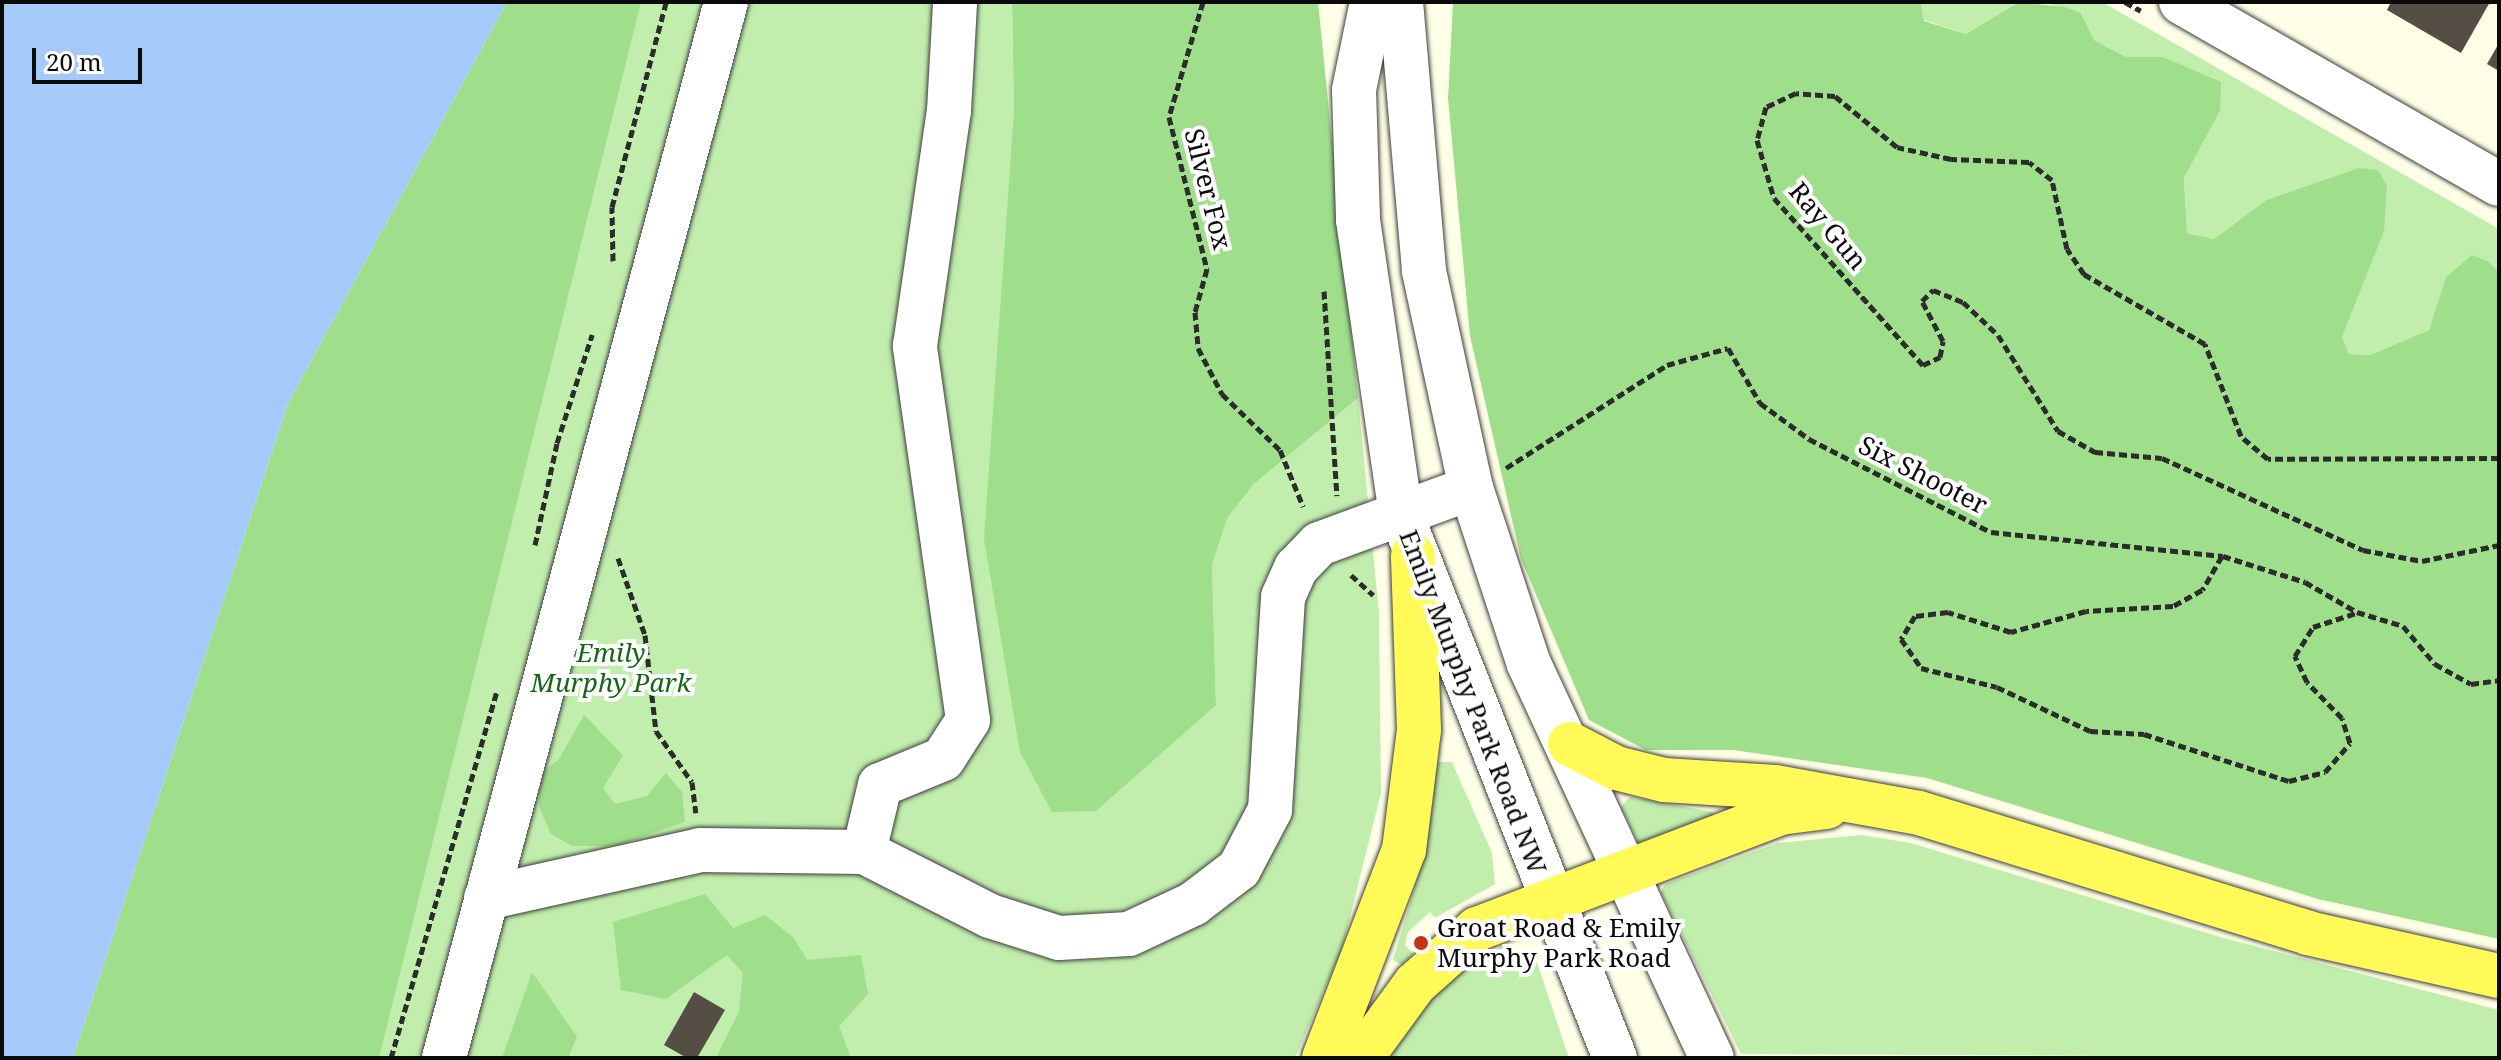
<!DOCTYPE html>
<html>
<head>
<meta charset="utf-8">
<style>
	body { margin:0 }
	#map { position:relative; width:2501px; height:1060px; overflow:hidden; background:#ffffe7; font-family:"Noto Serif",serif }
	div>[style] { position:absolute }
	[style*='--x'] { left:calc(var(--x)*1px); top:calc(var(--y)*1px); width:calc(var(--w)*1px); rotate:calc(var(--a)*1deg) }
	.green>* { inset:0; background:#c1edad }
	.forest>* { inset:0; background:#9fdf8b }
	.water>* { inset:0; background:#a6c9fc }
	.building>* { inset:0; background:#544e45 }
	.path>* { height:5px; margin-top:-2.5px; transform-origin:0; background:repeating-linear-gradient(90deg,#2c2c2c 0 8px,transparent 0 12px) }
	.roads { filter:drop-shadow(0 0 2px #3d3d3d) drop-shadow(0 0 2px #3d3d3d) }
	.minor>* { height:44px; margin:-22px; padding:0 22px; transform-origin:22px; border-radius:22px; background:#fff }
	.major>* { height:44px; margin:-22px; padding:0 22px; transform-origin:22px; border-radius:22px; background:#fffa57 }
	.dots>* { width:22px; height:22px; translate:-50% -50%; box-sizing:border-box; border:4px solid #fff; border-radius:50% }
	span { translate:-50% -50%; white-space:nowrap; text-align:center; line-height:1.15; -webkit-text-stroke:8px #fff; paint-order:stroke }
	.street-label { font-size:26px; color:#0a0a0a }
	.park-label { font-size:26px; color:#156716; font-style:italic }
	.poi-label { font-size:26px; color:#0a0a0a }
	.left { translate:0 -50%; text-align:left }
	.frame { position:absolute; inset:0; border:4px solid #0a0a0a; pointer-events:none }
	.scale { position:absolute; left:32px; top:48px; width:110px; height:36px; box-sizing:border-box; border:4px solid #0a0a0a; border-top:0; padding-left:10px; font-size:24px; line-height:28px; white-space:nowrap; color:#0a0a0a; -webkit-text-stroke:6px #fff; paint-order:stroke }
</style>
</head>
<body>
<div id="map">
	<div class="green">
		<i style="clip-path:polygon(507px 2px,1012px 2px,1014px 111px,1216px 705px,1212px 564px,1228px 517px,1254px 484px,1358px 398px,1379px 613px,1381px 793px,1342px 949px,1295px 1058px,73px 1058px)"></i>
		<i style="clip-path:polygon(1921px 2px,2019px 2px,1966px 34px,1924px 20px)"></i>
		<i style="clip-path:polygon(2042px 2px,2102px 2px,2499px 229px,2499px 272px,2489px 262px,2439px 304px,2429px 330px,2370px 355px,2349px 354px,2342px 337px,2351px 311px,2358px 168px,2266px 200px,2214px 239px,2187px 233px,2184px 178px,2220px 111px,2163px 57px,2126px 57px,2094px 40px,2081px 13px)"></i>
		<i style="clip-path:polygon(1438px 762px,1452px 762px,1492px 853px,1495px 884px,1435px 918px,1430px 912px,1408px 932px,1405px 945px,1413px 954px,1402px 965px,1393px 960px,1423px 859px)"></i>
		<i style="clip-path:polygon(1630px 797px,1713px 812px,1716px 826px,1644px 854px,1621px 807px)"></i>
		<i style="clip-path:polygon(1861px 835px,1911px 843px,2220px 937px,2499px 1010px,2499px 1058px,1741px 1054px,1661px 892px,1665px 884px,1778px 843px)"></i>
		<i style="clip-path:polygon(1504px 945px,1536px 959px,1569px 1058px,1387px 1058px,1424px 1006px,1461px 971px)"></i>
	</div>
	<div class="forest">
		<i style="clip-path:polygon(507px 2px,641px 2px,379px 1058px,73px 1058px,288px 403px)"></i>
		<i style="clip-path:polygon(1012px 2px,1318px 2px,1358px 398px,1254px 484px,1228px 517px,1212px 564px,1216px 705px,1096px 811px,1052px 812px,1020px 752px,984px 539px,1014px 111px)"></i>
		<i style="clip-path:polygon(1453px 2px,1921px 2px,1924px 21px,1966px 34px,2019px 2px,2065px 7px,2081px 13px,2094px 40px,2126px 57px,2163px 57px,2221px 82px,2220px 111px,2184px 178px,2187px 233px,2214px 239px,2266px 200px,2358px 168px,2378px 170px,2387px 186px,2384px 231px,2342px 337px,2349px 354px,2370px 355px,2429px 330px,2446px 277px,2472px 255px,2489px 262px,2499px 272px,2499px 939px,2318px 899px,1927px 778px,1733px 750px,1646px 750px,1589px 720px,1521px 559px,1470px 336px,1448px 98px)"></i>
		<i style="clip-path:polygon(584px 715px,623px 755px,603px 788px,615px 804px,647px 796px,666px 773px,682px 792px,685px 822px,615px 846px,572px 846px,551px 834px,539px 807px,540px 775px,559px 759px)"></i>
		<i style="clip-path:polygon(705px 894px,733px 928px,765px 915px,793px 937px,807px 960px,861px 955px,868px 994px,839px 1026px,851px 1058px,716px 1058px,739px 1011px,743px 973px,727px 955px,666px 999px,621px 990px,613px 922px)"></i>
		<i style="clip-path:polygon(532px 972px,577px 1037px,568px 1058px,502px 1058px)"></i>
	</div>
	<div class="water">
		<i style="clip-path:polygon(2px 2px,507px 2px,288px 403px,73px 1058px,2px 1058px)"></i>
	</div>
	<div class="building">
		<i style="clip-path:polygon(2391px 2px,2490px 2px,2461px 53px,2387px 10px)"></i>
		<i style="clip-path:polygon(2499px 43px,2499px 71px,2487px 64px)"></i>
		<i style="clip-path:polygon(694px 992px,725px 1010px,697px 1058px,687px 1058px,664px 1045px)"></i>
	</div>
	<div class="path">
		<i style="--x:1203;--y:2;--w:120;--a:106.5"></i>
		<i style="--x:1169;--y:117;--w:157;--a:76"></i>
		<i style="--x:1207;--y:269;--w:45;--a:105.6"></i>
		<i style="--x:1195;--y:312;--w:36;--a:85"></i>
		<i style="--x:1198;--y:348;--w:52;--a:62.4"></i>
		<i style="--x:1222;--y:394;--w:81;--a:44"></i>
		<i style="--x:1280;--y:450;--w:61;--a:67.7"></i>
		<i style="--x:2125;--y:2;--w:18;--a:29"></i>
		<i style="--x:613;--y:261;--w:54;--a:-91.1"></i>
		<i style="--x:612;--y:207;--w:212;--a:-75.2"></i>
		<i style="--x:1324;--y:291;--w:205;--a:86.4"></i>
		<i style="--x:2499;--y:458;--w:231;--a:179.8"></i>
		<i style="--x:2268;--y:459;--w:35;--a:-140"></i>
		<i style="--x:2241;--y:436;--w:99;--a:-111.4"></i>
		<i style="--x:2205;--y:344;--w:140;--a:-150"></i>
		<i style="--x:2084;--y:274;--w:30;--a:-124"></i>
		<i style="--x:2067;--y:249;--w:71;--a:-102.3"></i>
		<i style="--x:2052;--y:180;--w:29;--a:-142"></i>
		<i style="--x:2029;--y:162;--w:78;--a:-177.8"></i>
		<i style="--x:1951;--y:159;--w:55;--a:-167.5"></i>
		<i style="--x:1897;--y:147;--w:80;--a:-140.6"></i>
		<i style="--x:1835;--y:96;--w:39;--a:-176"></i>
		<i style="--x:1796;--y:93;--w:33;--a:155"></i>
		<i style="--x:1766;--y:107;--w:34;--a:105"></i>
		<i style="--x:1757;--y:140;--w:60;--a:73.7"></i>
		<i style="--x:1774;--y:198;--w:224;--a:48.3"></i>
		<i style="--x:1923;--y:365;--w:19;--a:-25"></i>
		<i style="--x:1940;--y:357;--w:16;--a:-79"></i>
		<i style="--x:1943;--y:341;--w:45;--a:-117.7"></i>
		<i style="--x:1922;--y:301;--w:16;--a:-45"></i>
		<i style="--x:1933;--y:290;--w:32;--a:22"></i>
		<i style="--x:1963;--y:302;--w:48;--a:43.3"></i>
		<i style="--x:1998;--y:335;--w:113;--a:58"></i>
		<i style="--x:2058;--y:431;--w:43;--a:29.6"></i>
		<i style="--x:2095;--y:452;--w:67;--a:5.1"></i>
		<i style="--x:2162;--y:458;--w:221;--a:24.6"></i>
		<i style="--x:2363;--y:550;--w:60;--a:10.6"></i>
		<i style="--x:2422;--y:561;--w:79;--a:-11.7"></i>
		<i style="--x:1506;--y:468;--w:191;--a:-32.6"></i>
		<i style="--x:1667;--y:365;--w:63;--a:-15.6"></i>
		<i style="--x:1728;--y:348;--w:64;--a:59.8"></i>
		<i style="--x:1760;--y:403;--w:61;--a:36.3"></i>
		<i style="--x:1809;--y:439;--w:204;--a:27.1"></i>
		<i style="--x:1991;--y:532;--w:233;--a:5.9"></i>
		<i style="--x:2223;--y:556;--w:86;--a:17.6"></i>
		<i style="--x:2305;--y:582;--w:60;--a:30"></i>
		<i style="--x:2357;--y:612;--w:48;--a:16.9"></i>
		<i style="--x:2403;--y:626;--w:50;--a:49.9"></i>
		<i style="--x:2435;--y:664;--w:41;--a:29.1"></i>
		<i style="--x:2471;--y:684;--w:28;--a:-8"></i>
		<i style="--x:535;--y:545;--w:104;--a:-77.8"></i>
		<i style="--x:557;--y:443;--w:114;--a:-72"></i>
		<i style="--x:2222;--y:556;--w:39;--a:120"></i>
		<i style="--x:2202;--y:590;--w:33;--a:151"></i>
		<i style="--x:2173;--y:606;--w:87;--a:176.7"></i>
		<i style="--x:2086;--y:611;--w:78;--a:164.4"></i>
		<i style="--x:2011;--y:632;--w:66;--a:-162.4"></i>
		<i style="--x:1948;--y:612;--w:33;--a:173"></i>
		<i style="--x:1915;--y:616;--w:27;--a:121"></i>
		<i style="--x:1901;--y:639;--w:35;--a:55"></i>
		<i style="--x:1921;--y:668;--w:78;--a:14"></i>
		<i style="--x:1997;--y:687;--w:103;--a:25.3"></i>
		<i style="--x:2090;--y:731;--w:54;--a:3.2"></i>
		<i style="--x:2144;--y:734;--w:152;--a:18"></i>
		<i style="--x:2289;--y:781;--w:37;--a:-14"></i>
		<i style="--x:2325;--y:772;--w:38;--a:-49"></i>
		<i style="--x:2350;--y:743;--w:26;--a:-108"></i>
		<i style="--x:2342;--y:718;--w:50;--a:-134.2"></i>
		<i style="--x:2307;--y:682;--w:29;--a:-115"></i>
		<i style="--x:2295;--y:656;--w:34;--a:-58"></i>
		<i style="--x:2313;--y:627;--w:45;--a:-18"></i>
		<i style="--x:618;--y:558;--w:82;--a:70.7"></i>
		<i style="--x:645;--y:635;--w:97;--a:83.5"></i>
		<i style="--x:656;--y:731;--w:62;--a:54.8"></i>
		<i style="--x:692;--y:782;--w:31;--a:83"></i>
		<i style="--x:1351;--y:575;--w:30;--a:42"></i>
		<i style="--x:391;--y:1058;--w:383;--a:-73.9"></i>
	</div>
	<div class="roads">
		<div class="minor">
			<i style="--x:1372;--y:2;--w:90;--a:101.6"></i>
			<i style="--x:1354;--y:90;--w:130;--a:88.2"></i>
			<i style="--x:1358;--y:220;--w:297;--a:81.7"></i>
			<i style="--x:1401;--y:514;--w:585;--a:68.53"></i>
			<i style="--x:1401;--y:2;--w:270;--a:85.1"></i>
			<i style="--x:1424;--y:271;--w:222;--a:77.8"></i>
			<i style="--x:1471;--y:488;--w:185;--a:71.8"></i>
			<i style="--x:1529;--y:664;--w:434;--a:65.1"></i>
			<i style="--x:2181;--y:2;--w:366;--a:29.8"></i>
			<i style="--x:864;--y:852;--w:69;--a:-76.6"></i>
			<i style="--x:880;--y:785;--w:68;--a:-22.4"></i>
			<i style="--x:943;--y:759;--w:46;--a:-57.3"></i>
			<i style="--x:968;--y:720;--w:378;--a:-98.1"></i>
			<i style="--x:915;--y:346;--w:237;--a:-81.8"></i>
			<i style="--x:949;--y:111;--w:109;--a:-86.8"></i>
			<i style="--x:486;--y:898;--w:219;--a:-12.6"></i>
			<i style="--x:700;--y:850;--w:164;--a:0.7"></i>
			<i style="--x:864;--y:852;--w:141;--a:26.9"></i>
			<i style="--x:990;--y:916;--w:72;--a:17.7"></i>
			<i style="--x:1059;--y:938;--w:70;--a:-3.3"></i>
			<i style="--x:1129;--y:934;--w:71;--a:-25.1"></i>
			<i style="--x:1193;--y:904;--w:58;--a:-37.3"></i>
			<i style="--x:1239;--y:869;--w:67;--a:-62.3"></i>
			<i style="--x:1270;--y:810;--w:213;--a:-86.5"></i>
			<i style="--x:1283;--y:597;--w:32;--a:-66"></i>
			<i style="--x:1296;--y:568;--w:33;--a:-46"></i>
			<i style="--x:1319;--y:544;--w:162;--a:-20.2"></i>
			<i style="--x:444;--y:1058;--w:1093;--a:-75.05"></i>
		</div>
		<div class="major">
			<i style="--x:1570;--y:744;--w:52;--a:27.6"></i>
			<i style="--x:1616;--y:768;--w:49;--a:14"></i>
			<i style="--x:1664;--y:780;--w:111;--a:3.6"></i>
			<i style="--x:1775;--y:787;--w:146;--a:10.2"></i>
			<i style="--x:1919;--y:813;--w:407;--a:17.1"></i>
			<i style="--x:2308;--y:933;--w:196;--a:12.7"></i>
			<i style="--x:1324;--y:1058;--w:223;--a:-69"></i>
			<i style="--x:1404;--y:850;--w:121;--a:-82.9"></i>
			<i style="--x:1419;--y:730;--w:175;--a:-92"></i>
			<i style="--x:1361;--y:1058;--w:92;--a:-53.9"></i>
			<i style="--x:1415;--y:984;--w:83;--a:-41.6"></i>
			<i style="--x:1477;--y:929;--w:324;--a:-20.9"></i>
			<i style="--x:1780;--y:813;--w:47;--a:-7.3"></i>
		</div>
	</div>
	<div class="dots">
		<i style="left:1421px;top:943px;background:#c63316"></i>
	</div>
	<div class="street-label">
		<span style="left:1208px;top:189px;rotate:76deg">Silver Fox</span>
		<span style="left:1828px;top:226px;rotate:50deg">Ray Gun</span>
		<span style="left:1923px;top:475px;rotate:27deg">Six Shooter</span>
		<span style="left:1473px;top:702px;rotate:69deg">Emily Murphy Park Road NW</span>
	</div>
	<div class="park-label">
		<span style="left:611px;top:668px">Emily<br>Murphy Park</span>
	</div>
	<div class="poi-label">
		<span class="left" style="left:1437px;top:943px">Groat Road &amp; Emily<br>Murphy Park Road</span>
	</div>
	<div class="frame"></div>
	<div class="scale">20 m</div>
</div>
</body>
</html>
